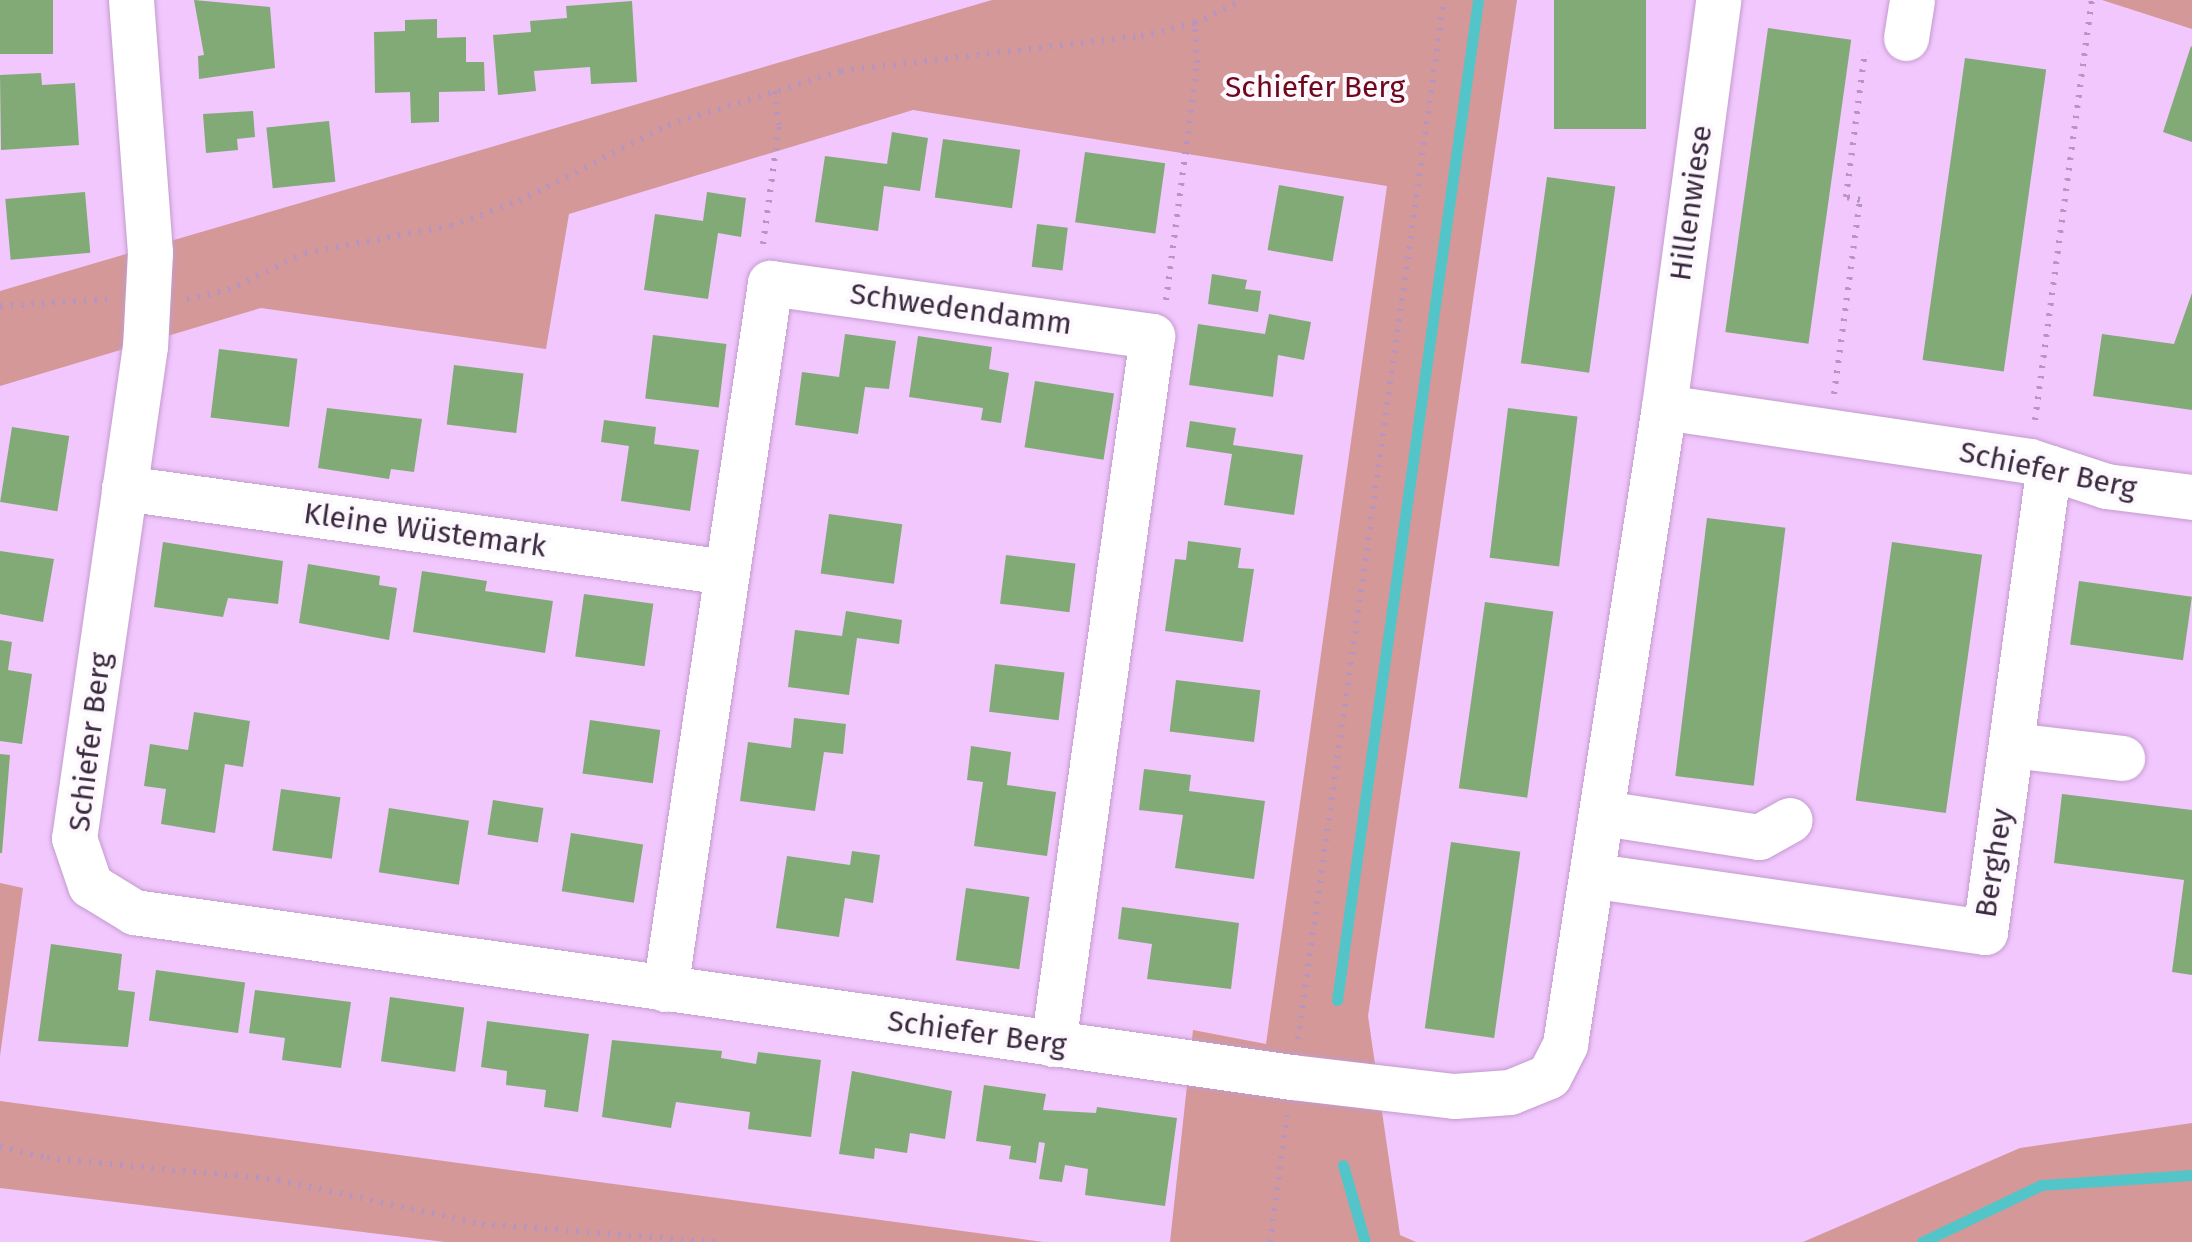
<!DOCTYPE html>
<html>
<head>
<meta charset="utf-8">
<style>
	body { margin:0 }
	#map { position:relative; width:2192px; height:1242px; overflow:hidden; background:#f1c7fd; font-family:"Fira Sans",sans-serif }
	div>[style] { position:absolute }
	[style*='--x'] { left:calc(var(--x)*1px); top:calc(var(--y)*1px); width:calc(var(--w)*1px); rotate:calc(var(--a)*1deg) }
	.green>* { inset:0; background:#d49898 }
	.stream>* { height:11px; margin:-5.5px; padding:0 5.5px; transform-origin:5.5px; border-radius:5.5px; background:#53c5c9 }
	.building>* { inset:0; background:#82aa77; transform-origin:0 0 }
	.path>* { height:6px; margin-top:-3px; transform-origin:0; background:repeating-linear-gradient(90deg,#b795c0 0 2.5px,transparent 0 10.5px) }
	.roads { filter:drop-shadow(0 0 2px #c39bce) drop-shadow(0 0 2px #c39bce) }
	.minor>* { height:45px; margin:-22.5px; padding:0 22.5px; transform-origin:22.5px; border-radius:22.5px; background:#fff }
	span { translate:-50% -50%; white-space:nowrap; text-align:center; line-height:1.15; -webkit-text-stroke:8px #fcf8fd; paint-order:stroke }
	.park-label { font-size:30px; color:#6e071c }
	.street-label { font-size:30px; color:#3a2a3f }
</style>
</head>
<body>
<div id="map">
	<div class="green">
		<i style="clip-path:polygon(992px 0,1517px 0,1368px 1016px,1400px 1235px,1416px 1242px,1170px 1242px,1193px 1030px,1266px 1044px,1387px 186px,913px 110px,569px 214px,546px 349px,261px 308px,0 386px,0 291px)"></i>
		<i style="clip-path:polygon(2102px 0,2192px 0,2192px 29px)"></i>
		<i style="clip-path:polygon(0 883px,23px 888px,0 1056px)"></i>
		<i style="clip-path:polygon(0 1101px,1043px 1242px,445px 1242px,0 1188px)"></i>
		<i style="clip-path:polygon(2192px 1123px,2192px 1242px,1803px 1242px,2020px 1148px)"></i>
	</div>
	<div class="stream">
		<i style="--x:1337;--y:1000;--w:1010;--a:-81.97"></i>
		<i style="--x:1343;--y:1165;--w:80;--a:74.1"></i>
		<i style="--x:1922;--y:1242;--w:132;--a:-25.6"></i>
		<i style="--x:2041;--y:1185;--w:151;--a:-3.8"></i>
	</div>
	<div class="building">
		<i style="left:0;top:0;width:53px;height:54px"></i>
		<i style="clip-path:polygon(194px 0,270px 7px,275px 68px,199px 79px,198px 56px,204px 55px)"></i>
		<i style="left:1554px;top:0;width:92px;height:129px"></i>
		<i style="clip-path:polygon(632px 1px,637px 82px,591px 84px,590px 67px,534px 71px,536px 91px,498px 95px,493px 35px,531px 32px,530px 21px,567px 18px,566px 6px)"></i>
		<i style="clip-path:polygon(437px 19px,437px 38px,466px 37px,466px 62px,484px 62px,485px 91px,439px 92px,439px 122px,411px 123px,410px 92px,375px 93px,374px 32px,405px 31px,405px 20px)"></i>
		<i style="left:1768px;top:28px;width:84px;height:307px;rotate:8deg"></i>
		<i style="clip-path:polygon(2191px 46px,2192px 47px,2192px 142px,2163px 132px)"></i>
		<i style="left:1965px;top:58px;width:82px;height:305px;rotate:8deg"></i>
		<i style="clip-path:polygon(41px 73px,42px 85px,75px 83px,79px 145px,1px 150px,0 75px)"></i>
		<i style="clip-path:polygon(253px 111px,255px 137px,237px 139px,238px 150px,206px 153px,203px 114px)"></i>
		<i style="left:329px;top:121px;width:61px;height:63px;rotate:84deg"></i>
		<i style="clip-path:polygon(892px 132px,928px 138px,920px 191px,884px 186px,878px 231px,815px 222px,825px 156px,887px 164px)"></i>
		<i style="left:943px;top:139px;width:78px;height:59px;rotate:8deg"></i>
		<i style="left:1085px;top:152px;width:81px;height:71px;rotate:8deg"></i>
		<i style="left:1547px;top:177px;width:69px;height:188px;rotate:8deg"></i>
		<i style="left:1279px;top:185px;width:66px;height:66px;rotate:10deg"></i>
		<i style="left:85px;top:192px;width:61px;height:80px;rotate:85deg"></i>
		<i style="clip-path:polygon(707px 192px,746px 198px,741px 237px,718px 233px,708px 299px,644px 290px,655px 214px,703px 221px)"></i>
		<i style="left:1037px;top:224px;width:31px;height:43px;rotate:7deg"></i>
		<i style="clip-path:polygon(1212px 274px,1247px 280px,1245px 289px,1261px 291px,1258px 312px,1208px 304px)"></i>
		<i style="clip-path:polygon(2192px 293px,2192px 410px,2093px 396px,2102px 334px,2174px 344px)"></i>
		<i style="clip-path:polygon(1269px 314px,1311px 322px,1304px 360px,1278px 355px,1273px 397px,1189px 385px,1198px 324px,1265px 334px)"></i>
		<i style="clip-path:polygon(845px 334px,896px 341px,889px 389px,865px 387px,858px 434px,795px 425px,802px 372px,839px 377px)"></i>
		<i style="left:653px;top:335px;width:74px;height:64px;rotate:7deg"></i>
		<i style="clip-path:polygon(918px 336px,992px 347px,989px 369px,1009px 373px,1001px 423px,981px 420px,983px 408px,909px 397px)"></i>
		<i style="left:219px;top:349px;width:79px;height:69px;rotate:7deg"></i>
		<i style="left:454px;top:365px;width:70px;height:60px;rotate:7deg"></i>
		<i style="left:1035px;top:381px;width:80px;height:67px;rotate:9deg"></i>
		<i style="clip-path:polygon(327px 408px,422px 419px,414px 472px,391px 469px,389px 479px,318px 468px)"></i>
		<i style="left:1508px;top:408px;width:70px;height:151px;rotate:7deg"></i>
		<i style="clip-path:polygon(604px 420px,656px 427px,654px 444px,699px 450px,690px 511px,621px 501px,629px 446px,601px 442px)"></i>
		<i style="clip-path:polygon(1190px 421px,1236px 428px,1233px 445px,1303px 455px,1294px 515px,1224px 505px,1232px 454px,1186px 447px)"></i>
		<i style="left:12px;top:427px;width:58px;height:76px;rotate:9deg"></i>
		<i style="left:829px;top:514px;width:74px;height:60px;rotate:8deg"></i>
		<i style="left:1707px;top:518px;width:79px;height:260px;rotate:7deg"></i>
		<i style="clip-path:polygon(1188px 541px,1241px 548px,1238px 568px,1254px 569px,1243px 642px,1165px 631px,1175px 559px,1186px 560px)"></i>
		<i style="clip-path:polygon(163px 542px,283px 561px,278px 604px,228px 598px,223px 617px,154px 607px)"></i>
		<i style="left:1892px;top:542px;width:91px;height:261px;rotate:8deg"></i>
		<i style="clip-path:polygon(0 551px,54px 559px,43px 622px,0 614px)"></i>
		<i style="left:1006px;top:555px;width:70px;height:49px;rotate:7deg"></i>
		<i style="clip-path:polygon(308px 564px,380px 576px,379px 585px,397px 588px,389px 640px,299px 623px)"></i>
		<i style="clip-path:polygon(422px 571px,487px 581px,485px 591px,553px 601px,545px 653px,413px 632px)"></i>
		<i style="left:2079px;top:581px;width:114px;height:64px;rotate:8deg"></i>
		<i style="left:584px;top:594px;width:70px;height:63px;rotate:8deg"></i>
		<i style="left:1485px;top:602px;width:69px;height:188px;rotate:8deg"></i>
		<i style="clip-path:polygon(846px 611px,902px 620px,899px 644px,857px 638px,849px 695px,788px 687px,795px 630px,842px 636px)"></i>
		<i style="clip-path:polygon(0 640px,12px 642px,8px 670px,32px 674px,22px 744px,0 741px)"></i>
		<i style="left:995px;top:664px;width:70px;height:48px;rotate:7deg"></i>
		<i style="left:1176px;top:680px;width:85px;height:52px;rotate:7deg"></i>
		<i style="clip-path:polygon(194px 712px,250px 721px,243px 767px,225px 764px,215px 833px,161px 824px,166px 789px,144px 786px,150px 744px,188px 750px)"></i>
		<i style="clip-path:polygon(794px 718px,846px 724px,843px 754px,824px 752px,815px 811px,740px 801px,748px 742px,791px 748px)"></i>
		<i style="left:590px;top:720px;width:71px;height:54px;rotate:8deg"></i>
		<i style="clip-path:polygon(971px 746px,1011px 752px,1007px 785px,1056px 792px,1047px 856px,974px 846px,983px 782px,967px 780px)"></i>
		<i style="clip-path:polygon(0 754px,10px 755px,2px 853px,0 853px)"></i>
		<i style="clip-path:polygon(1144px 769px,1191px 775px,1189px 791px,1265px 801px,1254px 879px,1175px 868px,1183px 815px,1139px 810px)"></i>
		<i style="left:281px;top:789px;width:60px;height:62px;rotate:8deg"></i>
		<i style="clip-path:polygon(2062px 794px,2192px 810px,2192px 975px,2172px 972px,2184px 880px,2054px 863px)"></i>
		<i style="left:493px;top:800px;width:51px;height:35px;rotate:9deg"></i>
		<i style="left:389px;top:808px;width:81px;height:65px;rotate:9deg"></i>
		<i style="left:571px;top:833px;width:73px;height:59px;rotate:9deg"></i>
		<i style="left:1451px;top:842px;width:70px;height:188px;rotate:8deg"></i>
		<i style="clip-path:polygon(852px 851px,880px 855px,873px 903px,845px 898px,839px 937px,776px 928px,787px 856px,850px 865px)"></i>
		<i style="left:966px;top:888px;width:64px;height:73px;rotate:8deg"></i>
		<i style="clip-path:polygon(1122px 907px,1239px 923px,1231px 989px,1147px 979px,1152px 944px,1118px 939px)"></i>
		<i style="clip-path:polygon(51px 944px,122px 954px,118px 990px,135px 992px,128px 1047px,38px 1041px)"></i>
		<i style="left:156px;top:970px;width:90px;height:51px;rotate:8deg"></i>
		<i style="clip-path:polygon(255px 990px,351px 1002px,341px 1068px,282px 1060px,285px 1038px,249px 1033px)"></i>
		<i style="left:390px;top:997px;width:75px;height:65px;rotate:8deg"></i>
		<i style="clip-path:polygon(487px 1021px,589px 1034px,578px 1112px,544px 1107px,546px 1090px,506px 1085px,507px 1071px,481px 1067px)"></i>
		<i style="clip-path:polygon(612px 1040px,722px 1051px,721px 1058px,756px 1064px,758px 1052px,821px 1060px,811px 1137px,748px 1129px,750px 1112px,676px 1102px,671px 1128px,602px 1117px)"></i>
		<i style="clip-path:polygon(852px 1071px,952px 1091px,945px 1139px,910px 1133px,907px 1153px,875px 1148px,874px 1159px,839px 1154px)"></i>
		<i style="clip-path:polygon(984px 1085px,1046px 1094px,1043px 1110px,1096px 1113px,1097px 1107px,1177px 1118px,1165px 1206px,1085px 1195px,1088px 1169px,1065px 1165px,1062px 1182px,1039px 1179px,1045px 1143px,1039px 1142px,1036px 1163px,1009px 1159px,1011px 1146px,976px 1141px)"></i>
	</div>
	<div class="path">
		<i style="--x:763;--y:244;--w:120;--a:-82.3"></i>
		<i style="--x:779;--y:125;--w:34;--a:-97"></i>
		<i style="--x:187;--y:299;--w:42;--a:-12.4"></i>
		<i style="--x:228;--y:290;--w:85;--a:-25.7"></i>
		<i style="--x:305;--y:253;--w:148;--a:-10.5"></i>
		<i style="--x:451;--y:226;--w:72;--a:-20.2"></i>
		<i style="--x:519;--y:201;--w:167;--a:-27"></i>
		<i style="--x:668;--y:125;--w:181;--a:-17.3"></i>
		<i style="--x:841;--y:71;--w:302;--a:-6.7"></i>
		<i style="--x:1141;--y:36;--w:56;--a:-13.5"></i>
		<i style="--x:1195;--y:23;--w:53;--a:-25.6"></i>
		<i style="--x:1166;--y:300;--w:239;--a:-82.5"></i>
		<i style="--x:1197;--y:63;--w:40;--a:-92.9"></i>
		<i style="--x:0;--y:306;--w:109;--a:-3.7"></i>
		<i style="--x:1834;--y:394;--w:196;--a:-82.4"></i>
		<i style="--x:1860;--y:200;--w:14;--a:-168"></i>
		<i style="--x:1846;--y:197;--w:147;--a:-82.6"></i>
		<i style="--x:2035;--y:420;--w:424;--a:-82.3"></i>
		<i style="--x:1298;--y:1039;--w:1049;--a:-82"></i>
		<i style="--x:0;--y:1146;--w:49;--a:14.3"></i>
		<i style="--x:47;--y:1158;--w:232;--a:5.4"></i>
		<i style="--x:278;--y:1180;--w:209;--a:12.2"></i>
		<i style="--x:482;--y:1224;--w:234;--a:4.4"></i>
		<i style="--x:1270;--y:1242;--w:128;--a:-82.4"></i>
	</div>
	<div class="roads">
		<div class="minor">
			<i style="--x:131;--y:0;--w:253;--a:85.7"></i>
			<i style="--x:150;--y:252;--w:94;--a:93"></i>
			<i style="--x:145;--y:346;--w:497;--a:98.2"></i>
			<i style="--x:74;--y:838;--w:50;--a:71.2"></i>
			<i style="--x:90;--y:885;--w:52;--a:31.5"></i>
			<i style="--x:134;--y:912;--w:1170;--a:8.11"></i>
			<i style="--x:1292;--y:1077;--w:163;--a:6.7"></i>
			<i style="--x:1454;--y:1096;--w:56;--a:-4.1"></i>
			<i style="--x:1510;--y:1092;--w:42;--a:-22.3"></i>
			<i style="--x:1549;--y:1076;--w:36;--a:-63"></i>
			<i style="--x:1565;--y:1044;--w:645;--a:-81.17"></i>
			<i style="--x:1664;--y:407;--w:370;--a:8.4"></i>
			<i style="--x:2030;--y:461;--w:80;--a:18.2"></i>
			<i style="--x:2106;--y:486;--w:87;--a:7.3"></i>
			<i style="--x:1906;--y:38;--w:38;--a:-81"></i>
			<i style="--x:1664;--y:407;--w:411;--a:-82.4"></i>
			<i style="--x:124;--y:488;--w:608;--a:7.94"></i>
			<i style="--x:2012;--y:745;--w:111;--a:6.7"></i>
			<i style="--x:1603;--y:813;--w:158;--a:8.7"></i>
			<i style="--x:1759;--y:837;--w:35;--a:-29"></i>
			<i style="--x:1596;--y:876;--w:393;--a:8.2"></i>
			<i style="--x:1985;--y:932;--w:469;--a:-82.2"></i>
			<i style="--x:665;--y:989;--w:714;--a:-81.54"></i>
			<i style="--x:770;--y:283;--w:386;--a:7.9"></i>
			<i style="--x:1152;--y:336;--w:715;--a:97.96"></i>
		</div>
	</div>
	<div class="park-label">
		<span style="left:1315px;top:87px">Schiefer Berg</span>
	</div>
	<div class="street-label">
		<span style="left:1691px;top:203px;rotate:-82deg">Hillenwiese</span>
		<span style="left:961px;top:309px;rotate:8deg">Schwedendamm</span>
		<span style="left:2048px;top:470px;rotate:12deg">Schiefer Berg</span>
		<span style="left:425px;top:530px;rotate:8deg">Kleine Wüstemark</span>
		<span style="left:90px;top:742px;rotate:-83deg">Schiefer Berg</span>
		<span style="left:1994px;top:863px;rotate:-81deg">Berghey</span>
		<span style="left:977px;top:1033px;rotate:8deg">Schiefer Berg</span>
	</div>
</div>
</body>
</html>
